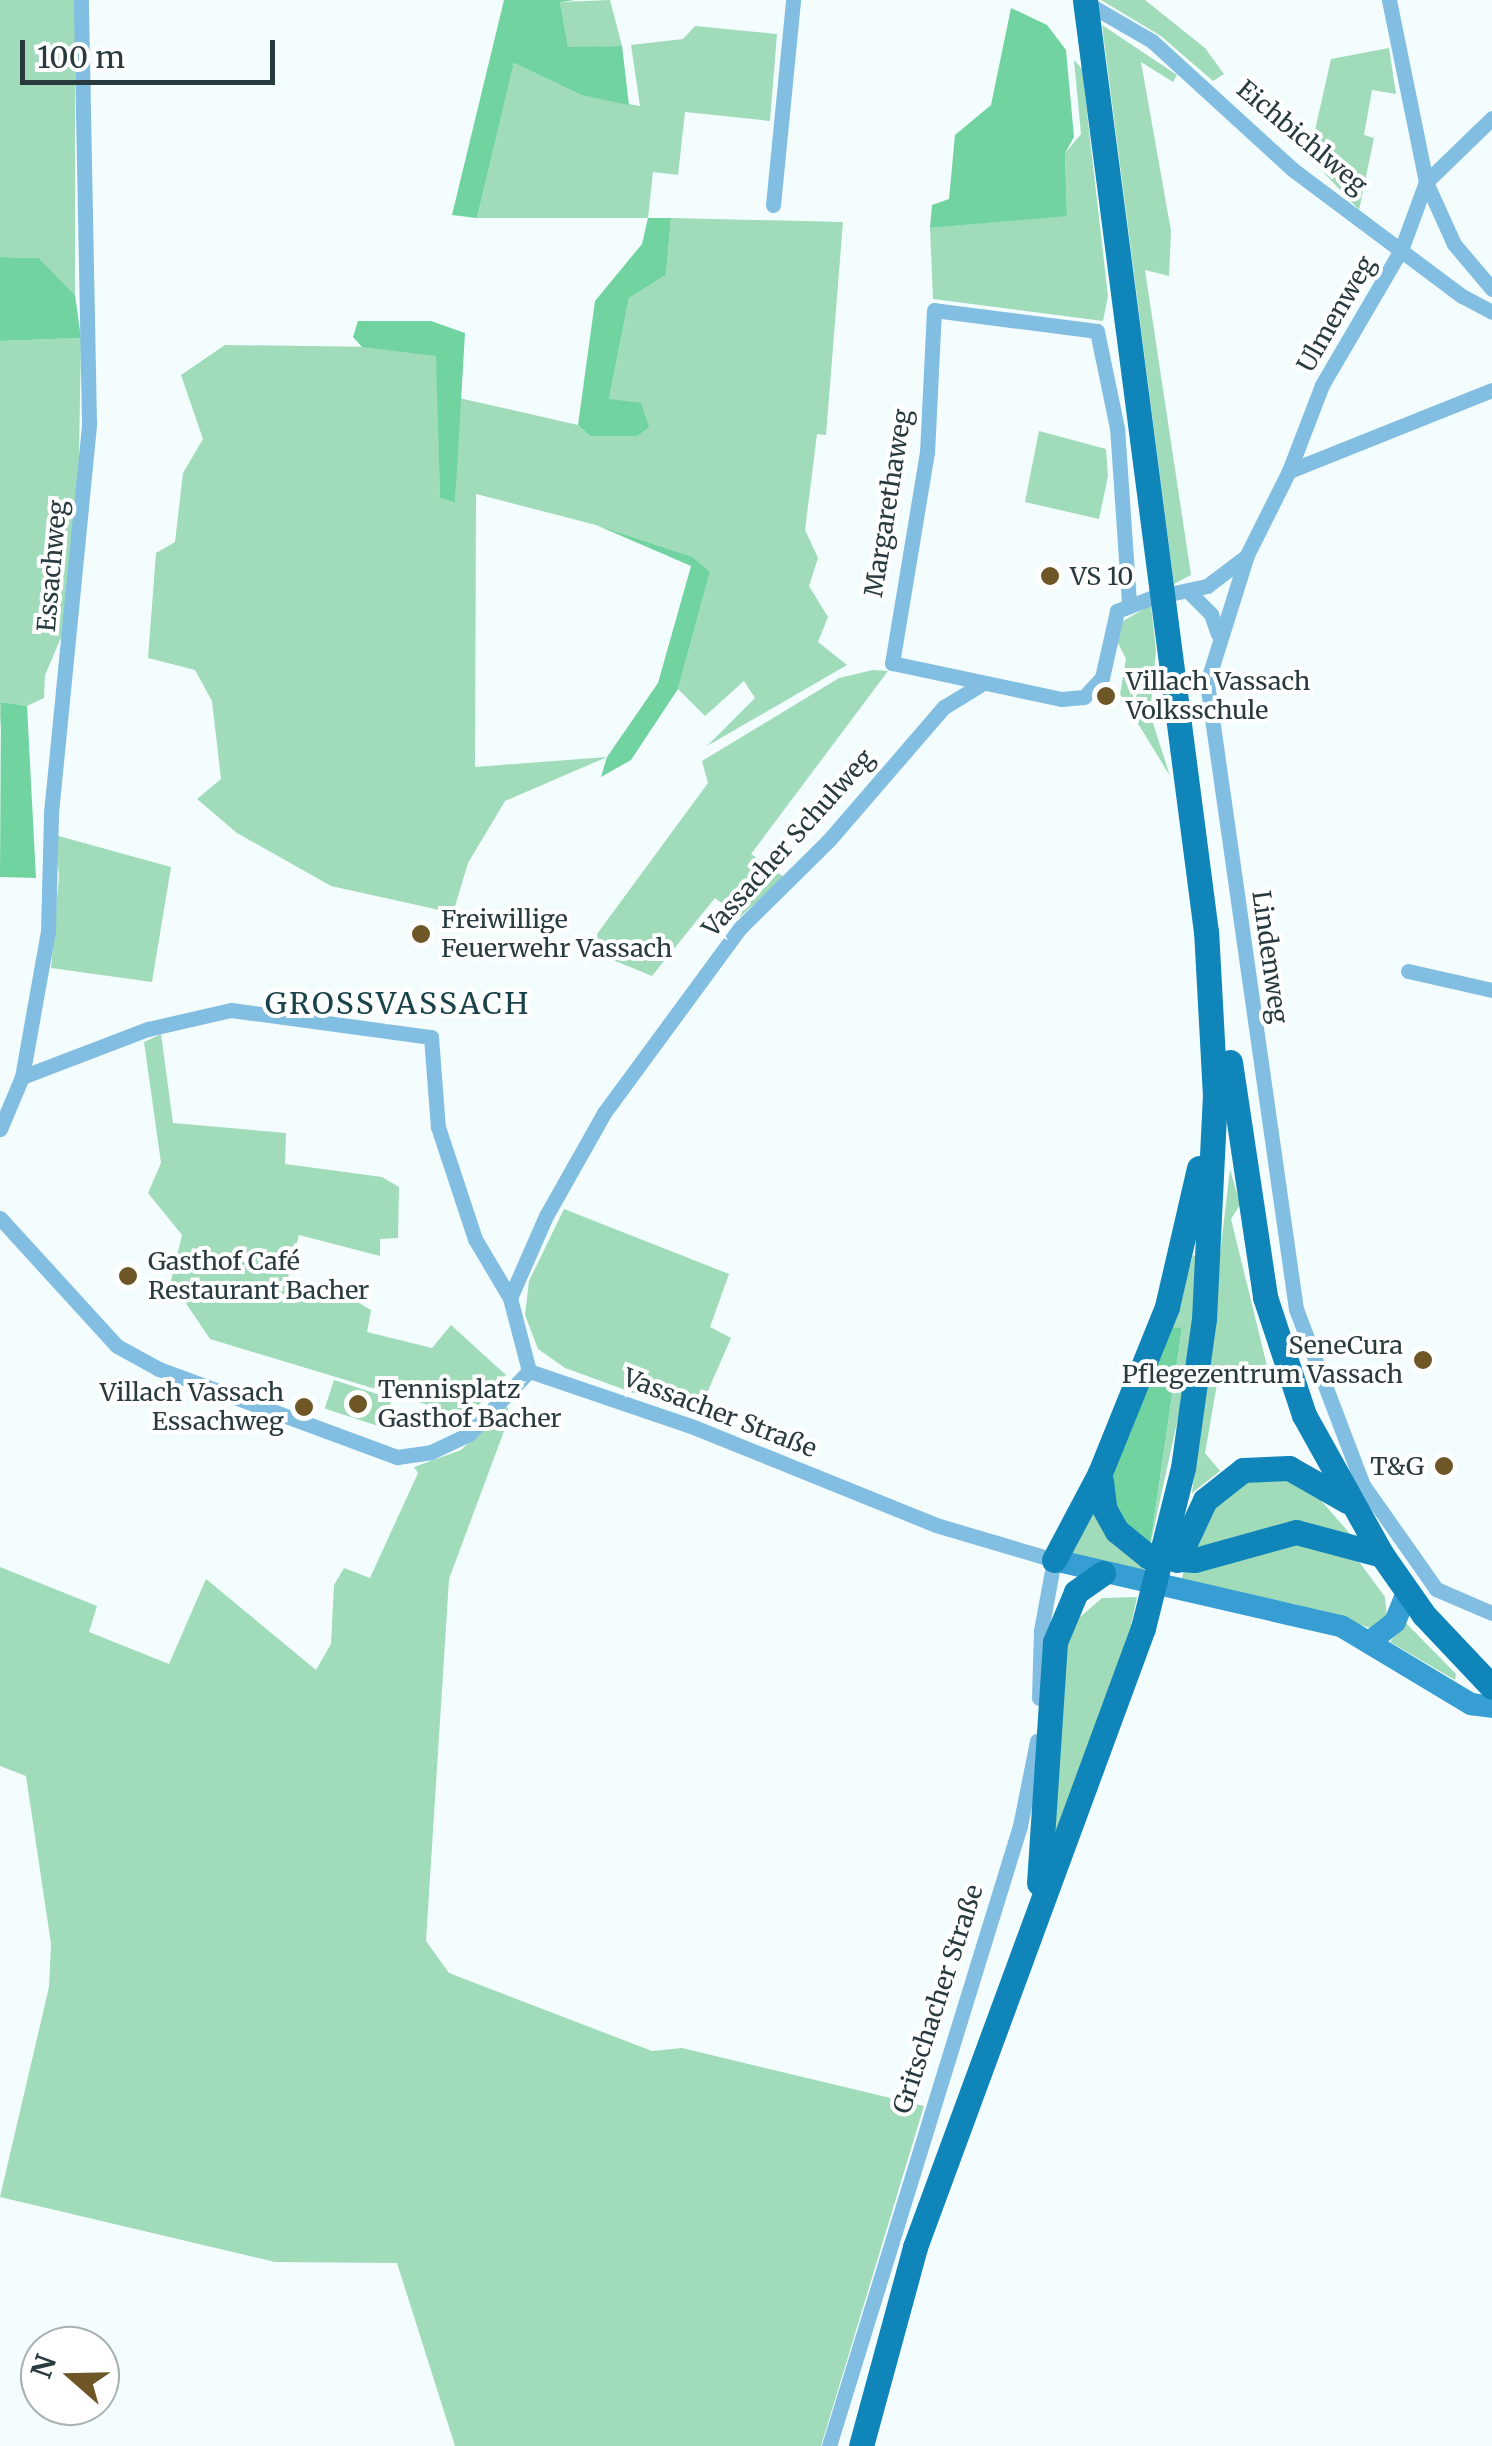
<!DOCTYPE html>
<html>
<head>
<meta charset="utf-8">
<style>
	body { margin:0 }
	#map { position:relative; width:1492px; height:2446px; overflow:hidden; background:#f4fdfe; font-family:Merriweather,serif }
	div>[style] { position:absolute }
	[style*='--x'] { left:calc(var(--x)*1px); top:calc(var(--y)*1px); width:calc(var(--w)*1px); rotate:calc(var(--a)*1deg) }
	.green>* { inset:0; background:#a0dbba; transform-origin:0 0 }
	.forest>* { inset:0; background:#71d3a0 }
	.street>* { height:15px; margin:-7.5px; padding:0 7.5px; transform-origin:7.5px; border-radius:7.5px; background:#82bee2 }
	.secondary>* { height:22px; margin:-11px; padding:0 11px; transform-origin:11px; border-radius:11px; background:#379ed3 }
	.primary>* { height:25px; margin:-12.5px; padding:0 12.5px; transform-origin:12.5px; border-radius:12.5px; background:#0f85b9 }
	.dots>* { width:28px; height:28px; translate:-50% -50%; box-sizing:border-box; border:5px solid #fff; border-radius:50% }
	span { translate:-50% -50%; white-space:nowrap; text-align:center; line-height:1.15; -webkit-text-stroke:8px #fff; paint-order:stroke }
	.street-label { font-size:25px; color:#293b3e }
	.poi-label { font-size:25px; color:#293b3e }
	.left { translate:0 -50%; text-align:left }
	.right { translate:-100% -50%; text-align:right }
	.quarter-label { font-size:30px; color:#19434a; letter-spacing:2.5px }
	.north { position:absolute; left:20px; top:2326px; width:100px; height:100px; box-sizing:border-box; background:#fff; border:2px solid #a9b1b2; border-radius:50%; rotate:290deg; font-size:28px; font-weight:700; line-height:40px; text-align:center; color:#293b3e }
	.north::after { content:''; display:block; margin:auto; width:35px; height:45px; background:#6e5626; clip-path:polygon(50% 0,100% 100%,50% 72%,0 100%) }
	.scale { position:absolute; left:20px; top:40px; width:255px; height:45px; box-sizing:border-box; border:5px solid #293b3e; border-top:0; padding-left:12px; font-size:30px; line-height:35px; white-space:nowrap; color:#293b3e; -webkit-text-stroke:8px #fff; paint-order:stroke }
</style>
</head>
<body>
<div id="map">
	<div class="green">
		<i style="clip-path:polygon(0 0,75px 0,75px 295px,39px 258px,0 257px)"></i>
		<i style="clip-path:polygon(610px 0,622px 46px,568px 48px,560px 2px)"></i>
		<i style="clip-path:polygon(1101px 0,1145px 0,1205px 48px,1224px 74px,1213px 81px,1161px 36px)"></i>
		<i style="clip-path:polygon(1102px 25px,1177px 75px,1173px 82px,1141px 62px,1171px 231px,1169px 276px,1145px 270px,1191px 575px,1174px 584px)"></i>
		<i style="clip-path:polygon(695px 26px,777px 34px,770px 121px,685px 112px,678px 175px,653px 172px,648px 218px,477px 218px,514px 63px,581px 95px,640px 106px,631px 45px,683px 39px)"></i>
		<i style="clip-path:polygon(1389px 48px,1396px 94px,1372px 90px,1364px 135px,1374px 138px,1359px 210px,1309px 157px,1331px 59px)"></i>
		<i style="clip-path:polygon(1074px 60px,1082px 69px,1108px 296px,1103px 321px,933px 299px,930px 228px,1067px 215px,1065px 153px,1081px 134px)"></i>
		<i style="clip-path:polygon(671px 218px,843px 222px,826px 435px,817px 434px,805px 530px,818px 558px,809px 586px,828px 617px,818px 642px,847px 665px,707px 746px,755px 698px,744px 681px,705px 716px,678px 689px,710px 572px,693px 557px,596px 525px,476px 494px,475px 767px,607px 757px,505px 801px,468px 863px,453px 913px,331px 886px,237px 833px,197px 799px,221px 779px,212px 701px,195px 670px,148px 658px,156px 553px,175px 542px,183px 473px,203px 439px,181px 375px,225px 345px,380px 347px,437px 356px,440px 498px,455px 503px,459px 398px,578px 425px,590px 436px,609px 399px,629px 298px,666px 275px)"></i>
		<i style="clip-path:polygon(81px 338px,78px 517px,69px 619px,45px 675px,44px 698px,27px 706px,2px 702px,0 729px,0 341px)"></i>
		<i style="clip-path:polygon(1039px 431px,1106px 449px,1108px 476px,1099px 519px,1025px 502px)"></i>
		<i style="clip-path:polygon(1151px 605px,1156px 651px,1150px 714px,1170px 776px,1120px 694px,1126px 659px,1117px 641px,1123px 621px)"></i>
		<i style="clip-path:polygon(873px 670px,888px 671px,751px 854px,784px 877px,740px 917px,715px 898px,652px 976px,586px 949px,708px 783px,702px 761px,839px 678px)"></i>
		<i style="clip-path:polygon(55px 835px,171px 867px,152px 982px,51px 968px,59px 876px)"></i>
		<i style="clip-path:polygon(161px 1034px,173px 1123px,286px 1133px,285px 1164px,382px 1177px,399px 1187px,398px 1238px,380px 1239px,380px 1256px,299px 1235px,287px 1281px,354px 1300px,371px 1310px,367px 1332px,432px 1348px,451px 1325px,506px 1375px,468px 1417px,210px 1339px,171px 1281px,182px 1235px,148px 1193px,161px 1163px,144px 1042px)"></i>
		<i style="clip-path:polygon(1230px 1169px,1240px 1205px,1231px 1219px,1268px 1370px,1256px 1378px,1220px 1367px,1205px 1453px,1220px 1471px,1192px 1493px)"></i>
		<i style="clip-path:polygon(564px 1209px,729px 1274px,710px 1327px,731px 1338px,697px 1416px,565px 1368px,538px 1349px,525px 1315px,529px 1281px)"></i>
		<i style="clip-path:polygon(1193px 1255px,1199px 1257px,1190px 1363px,1150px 1546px,1182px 1329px,1172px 1327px)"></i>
		<i style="left:334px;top:1380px;width:61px;height:30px;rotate:18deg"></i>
		<i style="clip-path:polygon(507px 1406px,510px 1415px,449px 1579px,426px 1941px,449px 1973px,652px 2051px,682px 2048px,924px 2106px,821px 2446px,455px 2446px,397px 2263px,275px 2262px,0 2197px,49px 1987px,51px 1944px,26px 1776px,0 1766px,0 1567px,97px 1606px,89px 1632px,169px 1664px,206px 1579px,316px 1670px,331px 1644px,334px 1585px,344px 1568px,370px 1578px,418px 1473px,414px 1467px,461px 1450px)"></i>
		<i style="clip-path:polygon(1271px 1475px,1306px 1483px,1351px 1535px,1191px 1553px,1199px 1522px,1228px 1486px)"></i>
		<i style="clip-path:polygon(1093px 1502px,1145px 1563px,1142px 1573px,1070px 1555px)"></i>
		<i style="clip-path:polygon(1290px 1542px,1336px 1548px,1360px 1563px,1385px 1597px,1387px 1618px,1370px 1628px,1295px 1604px,1181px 1582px,1184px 1569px)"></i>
		<i style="clip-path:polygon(1137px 1597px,1130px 1630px,1048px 1856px,1062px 1659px,1072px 1624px,1102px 1598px)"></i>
		<i style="clip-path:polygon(1405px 1622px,1456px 1674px,1455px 1680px,1390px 1642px)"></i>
	</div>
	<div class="forest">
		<i style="clip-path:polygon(504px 0,575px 0,560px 2px,568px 47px,622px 46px,629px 105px,581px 95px,514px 63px,477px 218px,452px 215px)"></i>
		<i style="clip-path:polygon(1011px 8px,1047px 25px,1066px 50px,1074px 137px,1065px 153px,1067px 216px,930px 228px,932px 205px,949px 199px,955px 135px,991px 105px)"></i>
		<i style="clip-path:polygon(648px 218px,671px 218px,666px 275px,629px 298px,609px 399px,641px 403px,649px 427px,637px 436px,590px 436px,578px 425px,595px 301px,642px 244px)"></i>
		<i style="clip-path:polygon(0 257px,39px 258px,75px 295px,81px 338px,0 341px)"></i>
		<i style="clip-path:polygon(358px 321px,431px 321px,465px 333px,455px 503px,440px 498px,436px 356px,362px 347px,353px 337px)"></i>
		<i style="clip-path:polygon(596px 525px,693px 557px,710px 572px,678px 689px,631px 760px,601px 777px,607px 757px,658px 683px,691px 566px)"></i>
		<i style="clip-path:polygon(1px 702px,27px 706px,36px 878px,0 877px)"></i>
		<i style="clip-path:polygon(1172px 1327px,1182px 1328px,1150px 1546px,1127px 1531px,1113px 1497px,1114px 1465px)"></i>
	</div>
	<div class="street">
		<i style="--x:1389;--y:0;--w:186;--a:78.5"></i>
		<i style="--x:1426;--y:182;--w:68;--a:65.7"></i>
		<i style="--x:1454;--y:244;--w:59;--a:49.8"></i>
		<i style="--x:1083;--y:1;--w:80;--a:30.1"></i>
		<i style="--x:1152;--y:41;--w:190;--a:42.4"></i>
		<i style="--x:1292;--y:169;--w:212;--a:36.8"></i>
		<i style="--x:1462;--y:296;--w:34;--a:28"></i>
		<i style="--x:773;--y:205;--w:206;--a:-84.4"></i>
		<i style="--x:1492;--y:390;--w:219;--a:158.2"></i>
		<i style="--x:1289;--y:471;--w:94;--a:116.6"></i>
		<i style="--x:1247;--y:555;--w:134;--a:107.4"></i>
		<i style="--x:1207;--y:683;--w:632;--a:81.91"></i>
		<i style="--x:1296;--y:1309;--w:188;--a:69.2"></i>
		<i style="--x:1363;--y:1485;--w:127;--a:54.9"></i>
		<i style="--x:1436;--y:1589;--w:61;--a:23.2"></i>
		<i style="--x:1289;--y:471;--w:92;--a:-69"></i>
		<i style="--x:1322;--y:385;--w:156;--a:-59.7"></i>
		<i style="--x:1401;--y:250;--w:72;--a:-69.8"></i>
		<i style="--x:1426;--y:182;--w:92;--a:-44.1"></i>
		<i style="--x:1174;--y:593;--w:34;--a:-12"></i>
		<i style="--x:1207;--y:586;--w:46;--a:-37.1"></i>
		<i style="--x:1190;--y:593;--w:30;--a:45"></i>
		<i style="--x:1211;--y:614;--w:21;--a:71"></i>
		<i style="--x:1129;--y:603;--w:175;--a:-93.9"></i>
		<i style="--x:1117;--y:428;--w:99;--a:-101.7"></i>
		<i style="--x:1097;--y:331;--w:164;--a:-172.7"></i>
		<i style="--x:934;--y:310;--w:142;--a:92.8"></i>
		<i style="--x:927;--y:452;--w:214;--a:99.4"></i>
		<i style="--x:892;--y:663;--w:173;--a:12"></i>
		<i style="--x:1061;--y:699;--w:23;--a:-5"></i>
		<i style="--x:1084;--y:697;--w:26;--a:-47"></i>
		<i style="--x:1102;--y:678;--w:69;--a:-77.4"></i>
		<i style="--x:1117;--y:611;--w:39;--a:-21"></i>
		<i style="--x:1408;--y:971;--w:86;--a:12.7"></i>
		<i style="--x:22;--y:1077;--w:135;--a:-20.9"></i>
		<i style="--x:148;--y:1029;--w:85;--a:-12.9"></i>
		<i style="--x:231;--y:1010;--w:202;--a:7.7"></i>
		<i style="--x:431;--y:1037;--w:90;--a:85.6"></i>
		<i style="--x:438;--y:1127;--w:118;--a:71.7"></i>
		<i style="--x:475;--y:1239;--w:69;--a:59.3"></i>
		<i style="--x:510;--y:1298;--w:75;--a:75.4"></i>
		<i style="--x:0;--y:1129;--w:56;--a:-67.1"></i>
		<i style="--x:22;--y:1077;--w:148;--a:-79.9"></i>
		<i style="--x:48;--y:931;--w:118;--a:-88.5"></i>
		<i style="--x:51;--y:813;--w:392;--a:-84.4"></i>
		<i style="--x:89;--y:423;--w:423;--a:-91.1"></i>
		<i style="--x:0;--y:1218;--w:173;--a:47.6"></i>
		<i style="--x:117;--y:1346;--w:48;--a:28.7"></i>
		<i style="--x:159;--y:1369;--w:254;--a:20.3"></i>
		<i style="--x:397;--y:1457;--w:34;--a:-8"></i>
		<i style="--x:431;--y:1452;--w:42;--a:-25.3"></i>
		<i style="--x:469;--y:1434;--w:87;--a:-46.4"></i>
		<i style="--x:529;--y:1371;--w:176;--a:18.8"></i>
		<i style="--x:696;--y:1428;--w:259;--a:22"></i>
		<i style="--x:936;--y:1525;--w:123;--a:16.5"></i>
		<i style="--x:1054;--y:1560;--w:71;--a:100.5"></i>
		<i style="--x:1041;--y:1630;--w:68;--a:91.7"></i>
		<i style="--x:510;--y:1298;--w:90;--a:-66.3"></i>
		<i style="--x:546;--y:1216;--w:118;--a:-60.6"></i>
		<i style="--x:604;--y:1113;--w:230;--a:-53.7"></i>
		<i style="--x:740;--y:928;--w:125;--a:-44.7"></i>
		<i style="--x:829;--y:840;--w:176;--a:-49.2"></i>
		<i style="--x:944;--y:707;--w:42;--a:-31.4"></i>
		<i style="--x:829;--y:2446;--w:649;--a:-72.88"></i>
		<i style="--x:1020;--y:1826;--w:87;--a:-78.7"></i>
	</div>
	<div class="secondary">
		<i style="--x:1054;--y:1560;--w:294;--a:13"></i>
		<i style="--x:1341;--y:1626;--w:152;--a:31"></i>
		<i style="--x:1471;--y:1704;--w:21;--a:8"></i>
		<i style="--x:1372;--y:1640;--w:29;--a:-38"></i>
		<i style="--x:1395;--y:1622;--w:32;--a:-68"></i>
	</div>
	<div class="primary">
		<i style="--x:1230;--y:1062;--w:238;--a:81.5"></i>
		<i style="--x:1265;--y:1297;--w:124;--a:71.7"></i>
		<i style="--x:1304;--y:1415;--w:160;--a:60.9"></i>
		<i style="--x:1382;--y:1555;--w:73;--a:55"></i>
		<i style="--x:1424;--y:1615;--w:99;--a:46.6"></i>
		<i style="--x:1199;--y:1168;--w:143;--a:103"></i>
		<i style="--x:1167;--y:1307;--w:179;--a:112"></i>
		<i style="--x:1100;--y:1473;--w:35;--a:83"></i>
		<i style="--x:1104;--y:1508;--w:26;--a:61"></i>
		<i style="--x:1117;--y:1531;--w:41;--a:39.1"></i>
		<i style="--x:1149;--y:1557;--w:46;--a:3.7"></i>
		<i style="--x:1195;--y:1560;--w:105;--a:-15.5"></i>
		<i style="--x:1296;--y:1532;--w:89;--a:15"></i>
		<i style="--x:1054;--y:1560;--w:98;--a:-62.1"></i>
		<i style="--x:1177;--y:1560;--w:66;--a:-65"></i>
		<i style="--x:1205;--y:1500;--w:48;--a:-38.3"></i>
		<i style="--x:1243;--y:1470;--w:46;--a:-2.5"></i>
		<i style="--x:1289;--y:1468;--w:67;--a:29.6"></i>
		<i style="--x:1039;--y:1883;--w:242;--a:-86.2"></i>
		<i style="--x:1055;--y:1642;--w:54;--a:-67.2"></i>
		<i style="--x:1076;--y:1592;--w:33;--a:-35"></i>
		<i style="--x:861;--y:2446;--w:206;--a:-74.8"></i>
		<i style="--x:915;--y:2247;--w:660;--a:-69.78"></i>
		<i style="--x:1143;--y:1628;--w:165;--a:-76"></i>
		<i style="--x:1183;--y:1468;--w:150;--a:-82"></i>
		<i style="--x:1204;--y:1319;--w:223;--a:-87.2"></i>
		<i style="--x:1215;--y:1096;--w:164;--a:-93.1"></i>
		<i style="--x:1206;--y:932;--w:940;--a:-97.4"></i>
	</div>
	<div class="dots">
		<i style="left:1050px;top:576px;background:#6e5626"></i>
		<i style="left:1106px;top:696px;background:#6e5626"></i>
		<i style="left:421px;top:934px;background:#6e5626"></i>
		<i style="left:128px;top:1276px;background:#6e5626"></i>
		<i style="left:1423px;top:1360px;background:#6e5626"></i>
		<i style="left:358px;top:1404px;background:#6e5626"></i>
		<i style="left:304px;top:1407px;background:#6e5626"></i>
		<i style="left:1444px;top:1466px;background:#6e5626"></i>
	</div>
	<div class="street-label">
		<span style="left:1302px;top:137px;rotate:40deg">Eichbichlweg</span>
		<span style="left:1336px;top:314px;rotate:-60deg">Ulmenweg</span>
		<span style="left:888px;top:503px;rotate:-81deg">Margarethaweg</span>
		<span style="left:52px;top:566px;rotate:-85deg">Essachweg</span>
		<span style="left:788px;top:843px;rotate:-48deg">Vassacher Schulweg</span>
		<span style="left:1270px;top:957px;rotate:82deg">Lindenweg</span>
		<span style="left:720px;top:1413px;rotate:21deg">Vassacher Straße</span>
		<span style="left:938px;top:1999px;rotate:-72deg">Gritschacher Straße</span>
	</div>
	<div class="poi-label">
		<span class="left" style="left:1070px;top:576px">VS 10</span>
		<span class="left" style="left:1126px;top:696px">Villach Vassach<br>Volksschule</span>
		<span class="left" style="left:441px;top:934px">Freiwillige<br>Feuerwehr Vassach</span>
		<span class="left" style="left:148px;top:1276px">Gasthof Café<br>Restaurant Bacher</span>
		<span class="right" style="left:1403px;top:1360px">SeneCura<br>Pflegezentrum Vassach</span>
		<span class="left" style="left:378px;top:1404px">Tennisplatz<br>Gasthof Bacher</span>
		<span class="right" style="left:284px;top:1407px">Villach Vassach<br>Essachweg</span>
		<span class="right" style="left:1424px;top:1466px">T&amp;G</span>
	</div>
	<div class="quarter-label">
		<span style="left:398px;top:1003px">GROSSVASSACH</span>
	</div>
	<div class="north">N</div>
	<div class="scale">100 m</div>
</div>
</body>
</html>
